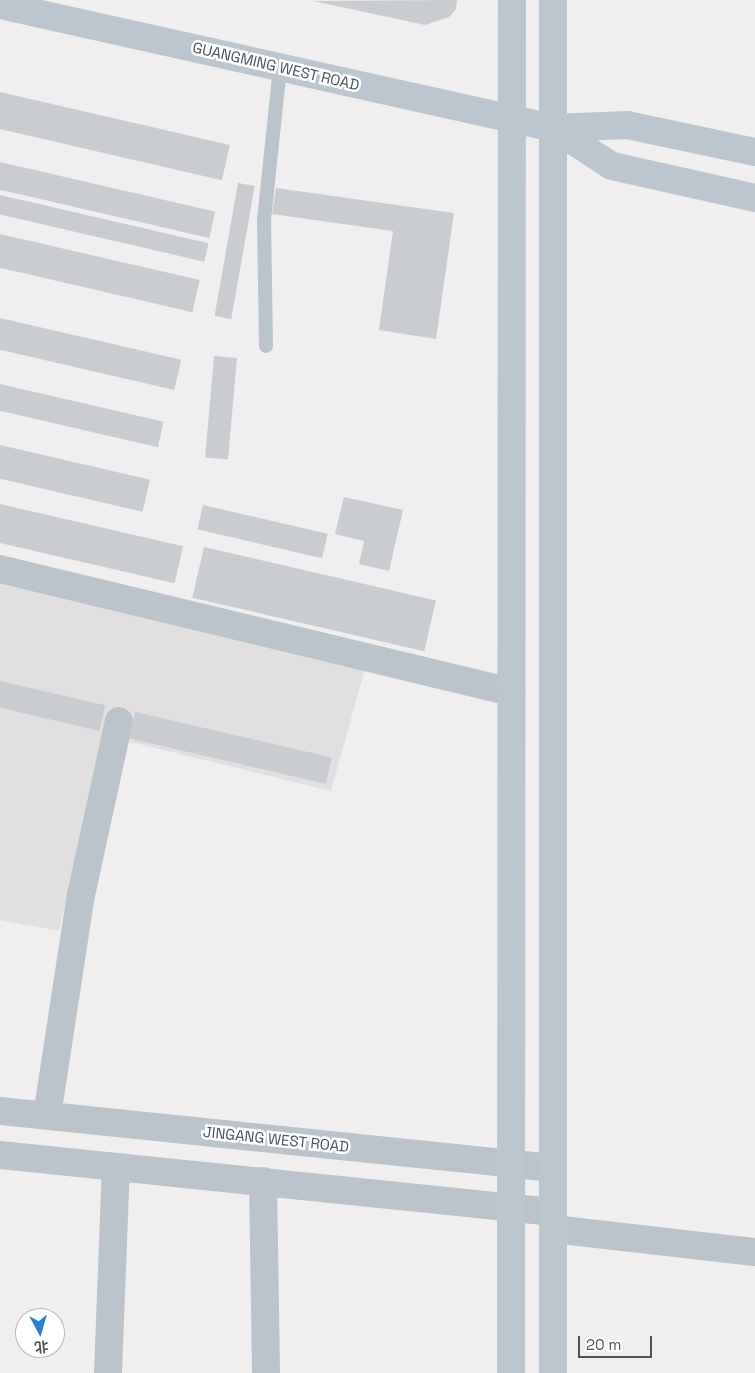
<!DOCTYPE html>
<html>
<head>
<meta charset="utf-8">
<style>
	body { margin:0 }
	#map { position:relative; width:755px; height:1373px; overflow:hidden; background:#f1eeef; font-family:"Space Grotesk","Noto Sans SC",sans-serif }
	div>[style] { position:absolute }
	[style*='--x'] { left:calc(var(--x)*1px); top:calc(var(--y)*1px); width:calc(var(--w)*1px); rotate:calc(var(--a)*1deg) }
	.education>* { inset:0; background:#e2dfe0 }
	.building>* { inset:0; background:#c9ccd0; transform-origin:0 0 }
	.service>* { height:14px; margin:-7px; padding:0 7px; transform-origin:7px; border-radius:7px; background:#bbc4ca }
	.minor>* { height:28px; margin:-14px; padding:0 14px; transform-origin:14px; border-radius:14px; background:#bbc4ca }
	.tertiary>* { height:28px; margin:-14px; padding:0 14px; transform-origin:14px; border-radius:14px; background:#bbc4ca }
	.secondary>* { height:28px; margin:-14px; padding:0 14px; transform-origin:14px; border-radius:14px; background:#bcc6ce }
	span { translate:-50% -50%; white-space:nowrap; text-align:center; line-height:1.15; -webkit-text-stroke:5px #fff; paint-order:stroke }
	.street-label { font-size:15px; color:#48535a }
	.north { position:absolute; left:15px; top:1308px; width:50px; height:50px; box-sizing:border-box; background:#fff; border:1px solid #b6babd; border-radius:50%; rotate:174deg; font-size:14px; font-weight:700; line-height:20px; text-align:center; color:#48535a }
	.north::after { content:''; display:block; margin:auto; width:18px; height:22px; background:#2a81cf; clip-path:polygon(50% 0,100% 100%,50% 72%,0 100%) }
	.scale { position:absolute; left:578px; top:1336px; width:74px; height:22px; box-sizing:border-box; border:2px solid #48535a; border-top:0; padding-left:6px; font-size:15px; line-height:18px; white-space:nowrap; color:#48535a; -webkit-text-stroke:4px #fff; paint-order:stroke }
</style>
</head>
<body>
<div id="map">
	<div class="education">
		<i style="clip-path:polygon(0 582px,366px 665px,331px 791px,102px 735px,59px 931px,0 920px)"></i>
	</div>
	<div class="building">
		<i style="clip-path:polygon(457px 0,456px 9px,449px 17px,425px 25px,313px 1px)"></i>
		<i style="left:0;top:92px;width:236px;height:36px;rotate:13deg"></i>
		<i style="left:0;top:162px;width:221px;height:27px;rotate:13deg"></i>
		<i style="left:238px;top:183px;width:17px;height:135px;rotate:10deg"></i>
		<i style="clip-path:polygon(276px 188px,454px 213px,436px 339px,379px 330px,393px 231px,272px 214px)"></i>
		<i style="left:0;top:195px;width:214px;height:19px;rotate:13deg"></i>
		<i style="left:0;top:234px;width:205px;height:33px;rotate:13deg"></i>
		<i style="left:0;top:318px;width:186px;height:31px;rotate:13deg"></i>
		<i style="left:214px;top:356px;width:23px;height:102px;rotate:5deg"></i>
		<i style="left:0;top:384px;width:168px;height:26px;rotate:13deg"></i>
		<i style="left:0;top:445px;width:154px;height:33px;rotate:13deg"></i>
		<i style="clip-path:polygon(344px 497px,403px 510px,389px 571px,359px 564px,364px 541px,335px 534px)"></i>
		<i style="left:0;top:504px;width:188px;height:38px;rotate:13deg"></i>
		<i style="left:203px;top:505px;width:128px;height:25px;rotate:13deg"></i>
		<i style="left:204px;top:547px;width:238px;height:52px;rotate:13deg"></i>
		<i style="left:0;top:681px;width:108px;height:26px;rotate:13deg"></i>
		<i style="left:135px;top:712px;width:202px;height:27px;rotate:13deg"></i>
	</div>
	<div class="service">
		<i style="--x:266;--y:346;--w:126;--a:-90.9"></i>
		<i style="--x:264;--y:220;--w:154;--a:-84"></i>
	</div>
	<div class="minor">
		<i style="--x:0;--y:569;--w:526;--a:13.53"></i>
		<i style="--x:47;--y:1116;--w:224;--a:-81.3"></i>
		<i style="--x:81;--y:895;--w:178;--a:-77.7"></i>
		<i style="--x:263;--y:1181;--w:192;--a:89.1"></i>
		<i style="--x:553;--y:1229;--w:203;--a:6.5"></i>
		<i style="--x:108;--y:1373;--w:206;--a:-87.8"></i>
	</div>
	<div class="tertiary">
		<i style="--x:0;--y:1111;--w:556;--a:5.88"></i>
		<i style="--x:0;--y:1155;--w:556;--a:5.88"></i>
	</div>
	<div class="secondary">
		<i style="--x:553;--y:0;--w:1373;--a:90"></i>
		<i style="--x:0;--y:5;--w:567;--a:12.54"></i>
		<i style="--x:553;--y:128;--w:74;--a:-2.3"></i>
		<i style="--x:627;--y:125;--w:131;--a:11.9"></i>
		<i style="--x:553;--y:128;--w:70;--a:32.8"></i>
		<i style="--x:612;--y:166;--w:147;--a:12.6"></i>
		<i style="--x:511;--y:1373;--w:1373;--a:-89.96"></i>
	</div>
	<div class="street-label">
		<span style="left:276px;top:66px;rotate:13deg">GUANGMING WEST ROAD</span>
		<span style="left:276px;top:1139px;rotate:6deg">JINGANG WEST ROAD</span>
	</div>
	<div class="north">北</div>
	<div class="scale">20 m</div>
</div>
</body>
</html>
